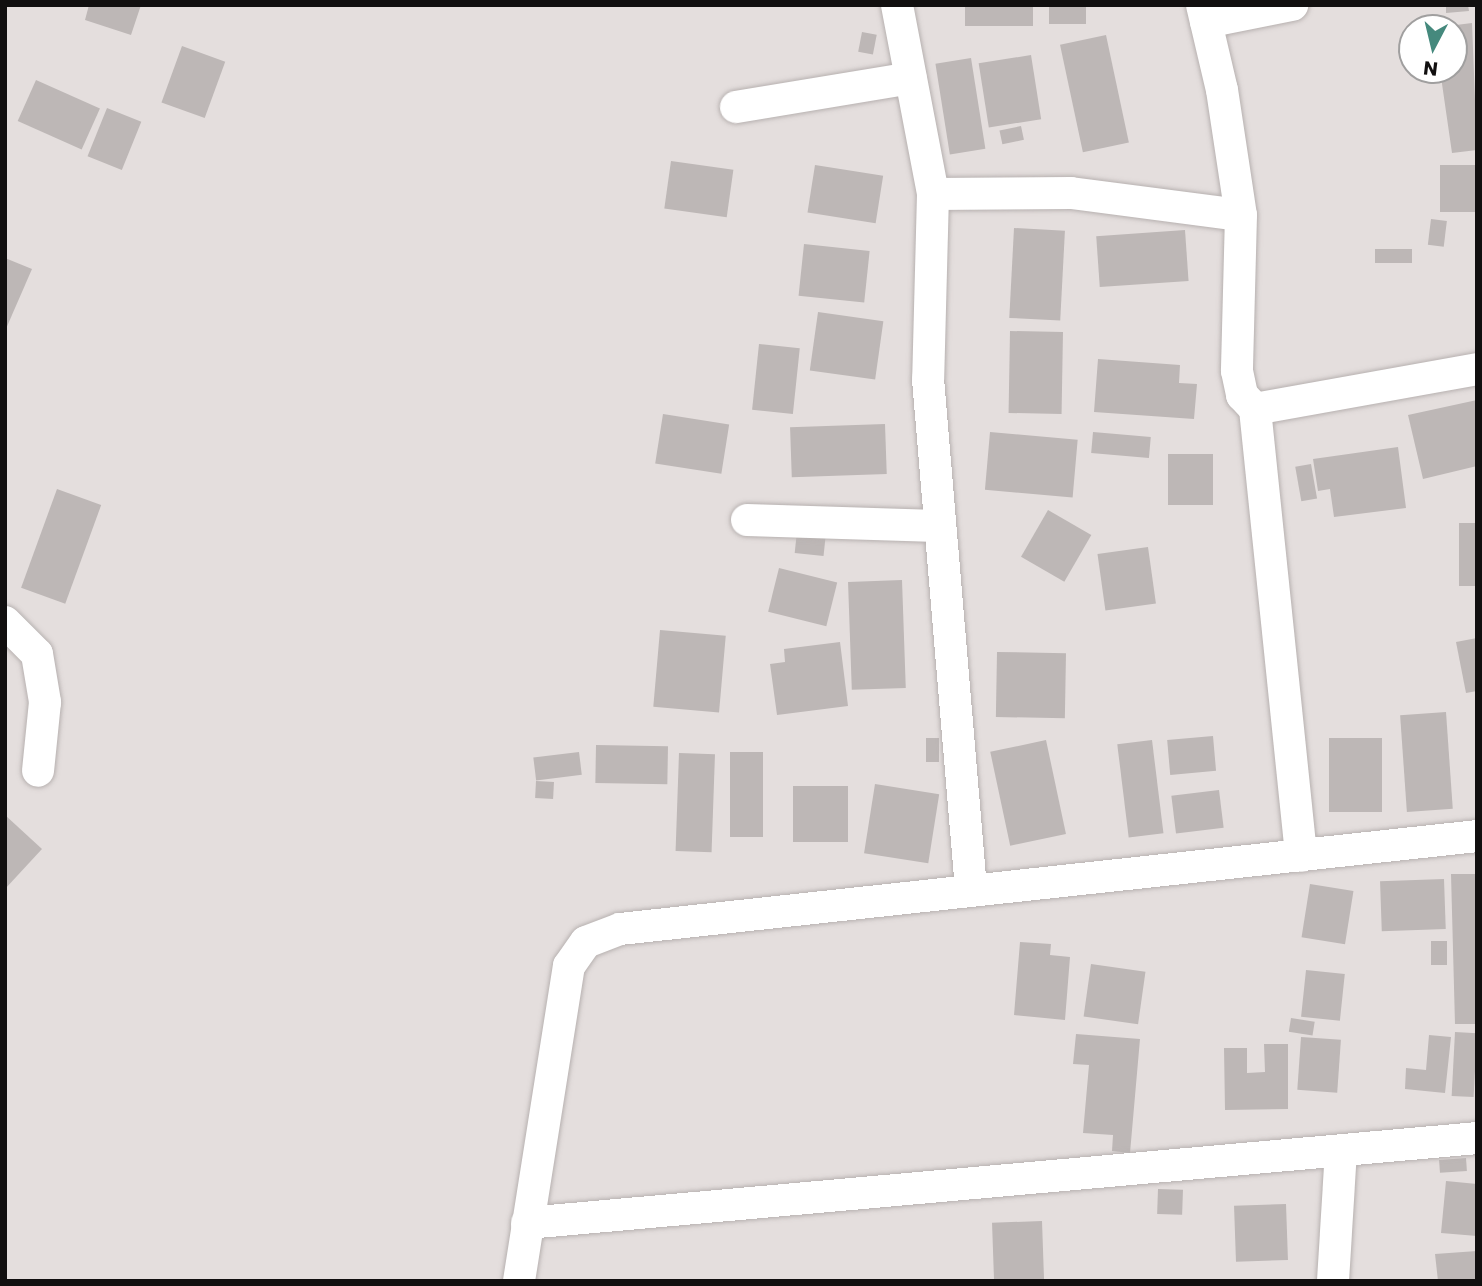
<!DOCTYPE html>
<html>
<head>
<meta charset="utf-8">
<style>
	body { margin:0 }
	#map { position:relative; width:1482px; height:1286px; overflow:hidden; background:#e4dedd; font-family:Poppins,sans-serif }
	div>[style] { position:absolute }
	[style*='--x'] { left:calc(var(--x)*1px); top:calc(var(--y)*1px); width:calc(var(--w)*1px); rotate:calc(var(--a)*1deg) }
	.building>* { inset:0; background:#bdb7b6; transform-origin:0 0 }
	.roads { filter:drop-shadow(0 0 2px #b7b1b0) drop-shadow(0 0 2px #b7b1b0) }
	.minor>* { height:32px; margin:-16px; padding:0 16px; transform-origin:16px; border-radius:16px; background:#fff }
	span { translate:-50% -50%; white-space:nowrap; text-align:center; line-height:1.15; -webkit-text-stroke:7px #fff; paint-order:stroke }
	.frame { position:absolute; inset:0; border:7px solid #110f0f; pointer-events:none }
	.north { position:absolute; left:1398px; top:14px; width:70px; height:70px; box-sizing:border-box; background:#fff; border:2px solid #a09f9f; border-radius:50%; rotate:187deg; font-size:19px; font-weight:700; line-height:28px; text-align:center; color:#110f0f }
	.north::after { content:''; display:block; margin:auto; width:24px; height:32px; background:#45897d; clip-path:polygon(50% 0,100% 100%,50% 72%,0 100%) }
</style>
</head>
<body>
<div id="map">
	<div class="building">
		<i style="clip-path:polygon(89px 5px,141px 5px,131px 35px,85px 20px)"></i>
		<i style="left:965px;top:5px;width:68px;height:21px"></i>
		<i style="left:1049px;top:5px;width:37px;height:19px"></i>
		<i style="clip-path:polygon(1446px 5px,1468px 5px,1469px 11px,1446px 13px)"></i>
		<i style="clip-path:polygon(1472px 23px,1477px 150px,1452px 153px,1440px 70px,1454px 70px,1454px 28px,1448px 26px)"></i>
		<i style="left:862px;top:32px;width:15px;height:20px;rotate:11deg"></i>
		<i style="left:1106px;top:35px;width:110px;height:47px;rotate:78deg"></i>
		<i style="left:182px;top:46px;width:46px;height:60px;rotate:20deg"></i>
		<i style="left:1031px;top:55px;width:65px;height:53px;rotate:81deg"></i>
		<i style="left:971px;top:58px;width:92px;height:36px;rotate:81deg"></i>
		<i style="left:36px;top:80px;width:70px;height:45px;rotate:24deg"></i>
		<i style="left:107px;top:108px;width:37px;height:52px;rotate:22deg"></i>
		<i style="left:1021px;top:126px;width:14px;height:22px;rotate:78deg"></i>
		<i style="left:671px;top:161px;width:63px;height:48px;rotate:8deg"></i>
		<i style="left:815px;top:165px;width:69px;height:48px;rotate:9deg"></i>
		<i style="left:1477px;top:165px;width:47px;height:37px;rotate:90deg"></i>
		<i style="left:1431px;top:219px;width:16px;height:26px;rotate:7deg"></i>
		<i style="left:1014px;top:228px;width:51px;height:90px;rotate:3deg"></i>
		<i style="left:1185px;top:230px;width:51px;height:89px;rotate:86deg"></i>
		<i style="left:804px;top:244px;width:66px;height:52px;rotate:6deg"></i>
		<i style="left:1412px;top:249px;width:14px;height:37px;rotate:90deg"></i>
		<i style="clip-path:polygon(5px 258px,32px 269px,5px 331px)"></i>
		<i style="left:818px;top:312px;width:66px;height:59px;rotate:8deg"></i>
		<i style="left:1010px;top:331px;width:53px;height:82px;rotate:1deg"></i>
		<i style="left:759px;top:344px;width:41px;height:66px;rotate:6deg"></i>
		<i style="clip-path:polygon(1098px 359px,1180px 365px,1179px 383px,1197px 384px,1194px 419px,1094px 412px)"></i>
		<i style="clip-path:polygon(1477px 400px,1477px 466px,1423px 479px,1408px 415px)"></i>
		<i style="left:663px;top:414px;width:67px;height:50px;rotate:9deg"></i>
		<i style="left:885px;top:424px;width:50px;height:95px;rotate:88deg"></i>
		<i style="left:990px;top:432px;width:88px;height:58px;rotate:5deg"></i>
		<i style="left:1093px;top:432px;width:58px;height:21px;rotate:5deg"></i>
		<i style="clip-path:polygon(1398px 447px,1406px 508px,1334px 517px,1330px 489px,1318px 491px,1313px 459px)"></i>
		<i style="left:1168px;top:454px;width:45px;height:51px"></i>
		<i style="left:1311px;top:464px;width:35px;height:16px;rotate:80deg"></i>
		<i style="left:57px;top:489px;width:47px;height:105px;rotate:20deg"></i>
		<i style="left:1048px;top:510px;width:50px;height:54px;rotate:30deg"></i>
		<i style="left:1459px;top:523px;width:18px;height:63px"></i>
		<i style="left:797px;top:531px;width:29px;height:22px;rotate:6deg"></i>
		<i style="left:1148px;top:547px;width:57px;height:51px;rotate:82deg"></i>
		<i style="left:779px;top:568px;width:60px;height:45px;rotate:14deg"></i>
		<i style="left:902px;top:580px;width:108px;height:54px;rotate:88deg"></i>
		<i style="left:660px;top:630px;width:66px;height:77px;rotate:5deg"></i>
		<i style="clip-path:polygon(1477px 638px,1477px 691px,1466px 693px,1456px 642px)"></i>
		<i style="clip-path:polygon(840px 642px,848px 706px,777px 715px,770px 664px,785px 662px,784px 649px)"></i>
		<i style="left:997px;top:652px;width:69px;height:65px;rotate:1deg"></i>
		<i style="left:1446px;top:712px;width:97px;height:46px;rotate:86deg"></i>
		<i style="left:1213px;top:736px;width:35px;height:46px;rotate:85deg"></i>
		<i style="left:926px;top:738px;width:13px;height:24px"></i>
		<i style="left:1329px;top:738px;width:53px;height:74px"></i>
		<i style="left:1046px;top:740px;width:96px;height:57px;rotate:78deg"></i>
		<i style="left:1152px;top:740px;width:94px;height:35px;rotate:83deg"></i>
		<i style="left:596px;top:745px;width:72px;height:38px;rotate:1deg"></i>
		<i style="left:579px;top:752px;width:23px;height:46px;rotate:83deg"></i>
		<i style="left:730px;top:752px;width:33px;height:85px"></i>
		<i style="left:679px;top:753px;width:36px;height:98px;rotate:2deg"></i>
		<i style="left:536px;top:781px;width:18px;height:17px;rotate:3deg"></i>
		<i style="left:875px;top:784px;width:65px;height:70px;rotate:9deg"></i>
		<i style="left:793px;top:786px;width:55px;height:56px"></i>
		<i style="left:1219px;top:790px;width:38px;height:48px;rotate:83deg"></i>
		<i style="clip-path:polygon(5px 815px,42px 849px,5px 889px)"></i>
		<i style="clip-path:polygon(1451px 874px,1477px 874px,1477px 1024px,1455px 1024px)"></i>
		<i style="left:1444px;top:879px;width:50px;height:64px;rotate:88deg"></i>
		<i style="left:1310px;top:884px;width:44px;height:54px;rotate:9deg"></i>
		<i style="left:1431px;top:941px;width:16px;height:24px"></i>
		<i style="clip-path:polygon(1020px 942px,1051px 944px,1050px 955px,1070px 957px,1065px 1020px,1014px 1015px)"></i>
		<i style="left:1091px;top:964px;width:55px;height:53px;rotate:8deg"></i>
		<i style="left:1306px;top:970px;width:39px;height:47px;rotate:6deg"></i>
		<i style="left:1291px;top:1018px;width:24px;height:14px;rotate:9deg"></i>
		<i style="left:1455px;top:1032px;width:22px;height:64px;rotate:3deg"></i>
		<i style="clip-path:polygon(1076px 1034px,1140px 1039px,1130px 1153px,1112px 1151px,1113px 1135px,1083px 1133px,1089px 1065px,1073px 1064px)"></i>
		<i style="clip-path:polygon(1429px 1035px,1451px 1037px,1445px 1093px,1405px 1089px,1406px 1068px,1426px 1070px)"></i>
		<i style="left:1301px;top:1037px;width:40px;height:53px;rotate:4deg"></i>
		<i style="clip-path:polygon(1264px 1044px,1288px 1044px,1288px 1109px,1225px 1110px,1224px 1048px,1247px 1048px,1247px 1073px,1265px 1072px)"></i>
		<i style="left:1466px;top:1158px;width:13px;height:27px;rotate:86deg"></i>
		<i style="clip-path:polygon(1446px 1181px,1477px 1184px,1477px 1236px,1441px 1233px)"></i>
		<i style="left:1158px;top:1189px;width:25px;height:25px;rotate:2deg"></i>
		<i style="left:1286px;top:1204px;width:56px;height:52px;rotate:88deg"></i>
		<i style="left:1042px;top:1221px;width:60px;height:50px;rotate:88deg"></i>
		<i style="clip-path:polygon(1477px 1251px,1477px 1281px,1438px 1281px,1435px 1254px)"></i>
	</div>
	<div class="roads">
		<div class="minor">
			<i style="--x:897;--y:5;--w:192;--a:79.2"></i>
			<i style="--x:933;--y:194;--w:185;--a:91.5"></i>
			<i style="--x:928;--y:379;--w:512;--a:85.18"></i>
			<i style="--x:1202;--y:5;--w:87;--a:76.8"></i>
			<i style="--x:1222;--y:90;--w:126;--a:81.4"></i>
			<i style="--x:1241;--y:215;--w:156;--a:91.5"></i>
			<i style="--x:1237;--y:371;--w:25;--a:78"></i>
			<i style="--x:1242;--y:395;--w:19;--a:47"></i>
			<i style="--x:1255;--y:409;--w:226;--a:-10.2"></i>
			<i style="--x:1206;--y:22;--w:88;--a:-11.2"></i>
			<i style="--x:736;--y:107;--w:177;--a:-9.4"></i>
			<i style="--x:933;--y:194;--w:138;--a:-0.4"></i>
			<i style="--x:1071;--y:193;--w:171;--a:7.4"></i>
			<i style="--x:1255;--y:409;--w:449;--a:84.1"></i>
			<i style="--x:747;--y:520;--w:190;--a:1.8"></i>
			<i style="--x:5;--y:622;--w:45;--a:45"></i>
			<i style="--x:37;--y:654;--w:49;--a:80.5"></i>
			<i style="--x:45;--y:702;--w:69;--a:95.8"></i>
			<i style="--x:527;--y:1223;--w:954;--a:-5.11"></i>
			<i style="--x:519;--y:1281;--w:319;--a:-81"></i>
			<i style="--x:569;--y:966;--w:29;--a:-55"></i>
			<i style="--x:586;--y:942;--w:36;--a:-21"></i>
			<i style="--x:620;--y:929;--w:862;--a:-6.19"></i>
			<i style="--x:1333;--y:1281;--w:130;--a:-86.5"></i>
		</div>
	</div>
	<div class="frame"></div>
	<div class="north">N</div>
</div>
</body>
</html>
